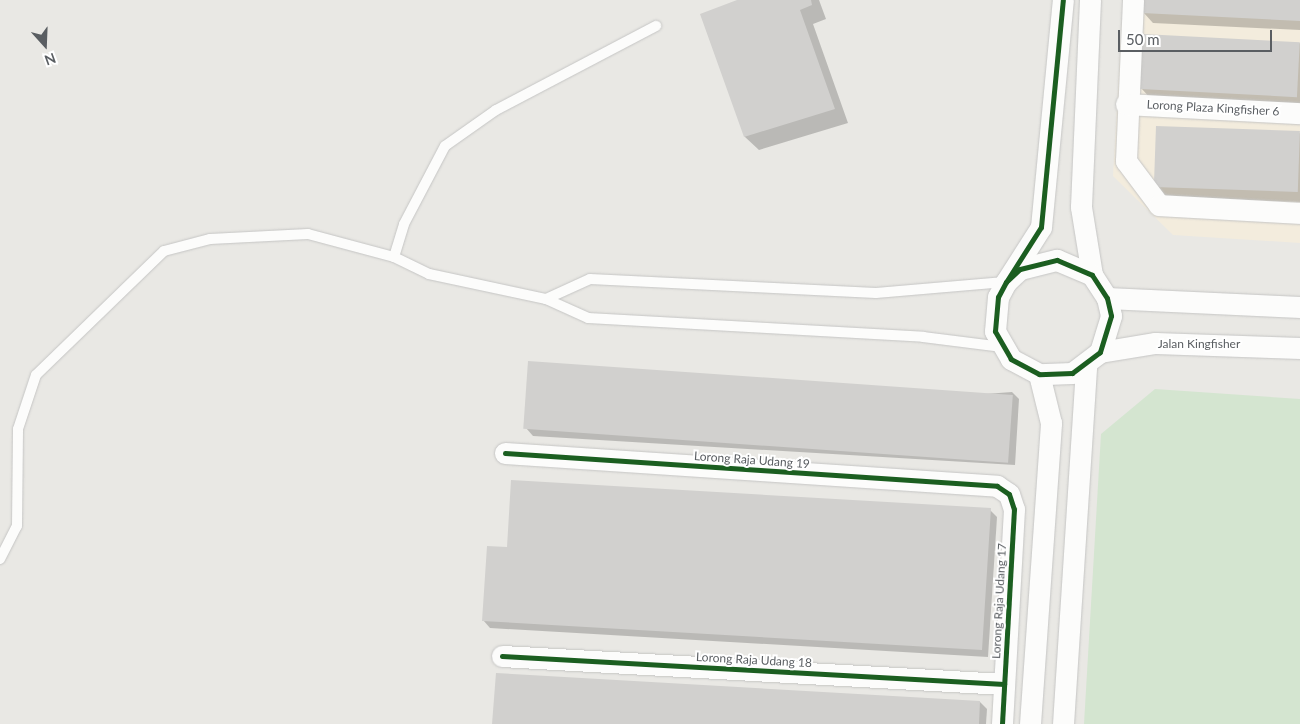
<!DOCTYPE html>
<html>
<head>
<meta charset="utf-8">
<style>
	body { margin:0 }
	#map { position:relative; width:1300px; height:724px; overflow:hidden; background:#e9e8e4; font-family:Lato,sans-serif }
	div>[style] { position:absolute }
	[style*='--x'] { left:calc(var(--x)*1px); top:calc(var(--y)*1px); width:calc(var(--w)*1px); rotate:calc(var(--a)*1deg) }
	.commercial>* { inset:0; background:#f3ecdd }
	.green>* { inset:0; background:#d4e5d0 }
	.shadow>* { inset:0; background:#0003 }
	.building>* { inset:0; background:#d1d0ce; transform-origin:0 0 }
	.roads { filter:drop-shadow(0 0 1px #c5c5c4) drop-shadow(0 0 1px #c5c5c4) }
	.lane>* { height:10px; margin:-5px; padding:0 5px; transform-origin:5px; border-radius:5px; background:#fcfcfb }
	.street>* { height:21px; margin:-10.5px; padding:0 10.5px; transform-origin:10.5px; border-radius:10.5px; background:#fcfcfb }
	.cycleway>* { height:5px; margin:-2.5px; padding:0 2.5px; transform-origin:2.5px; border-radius:2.5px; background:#1b5e20 }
	span { translate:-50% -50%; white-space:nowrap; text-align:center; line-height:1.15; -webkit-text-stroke:4px #fff; paint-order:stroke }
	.street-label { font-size:12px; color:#5a5e62 }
	.north { position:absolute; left:20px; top:20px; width:50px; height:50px; -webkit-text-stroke:4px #fff; paint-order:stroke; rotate:160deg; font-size:14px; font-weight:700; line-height:20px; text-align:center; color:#5a5e62 }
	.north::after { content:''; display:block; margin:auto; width:18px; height:22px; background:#5a5e62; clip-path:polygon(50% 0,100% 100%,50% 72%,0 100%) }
	.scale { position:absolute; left:1118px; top:30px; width:154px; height:22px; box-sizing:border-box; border:2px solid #5a5e62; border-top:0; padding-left:6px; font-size:15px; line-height:18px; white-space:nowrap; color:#5a5e62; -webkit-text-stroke:4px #fff; paint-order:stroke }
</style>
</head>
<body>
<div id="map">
	<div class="commercial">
		<i style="clip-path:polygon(1123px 0,1300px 0,1300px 243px,1173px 235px,1113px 176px)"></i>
	</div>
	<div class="green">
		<i style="clip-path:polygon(1155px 389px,1300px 399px,1300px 724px,1084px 724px,1101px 434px)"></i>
	</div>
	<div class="shadow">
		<i style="clip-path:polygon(741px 0,819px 0,826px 19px,813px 24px,848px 123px,759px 150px,745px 137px,701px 15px)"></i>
		<i style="clip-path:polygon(1300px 0,1300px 30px,1153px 23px,1143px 12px)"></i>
		<i style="clip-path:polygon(1300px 43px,1300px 106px,1151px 99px,1141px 88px)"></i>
		<i style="clip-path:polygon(1300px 133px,1300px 202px,1165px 197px,1155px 186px)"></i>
		<i style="clip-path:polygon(1012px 392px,1019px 399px,1015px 465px,533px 436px,526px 428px)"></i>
		<i style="clip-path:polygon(990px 510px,997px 517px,988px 657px,490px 628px,483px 620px,508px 548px)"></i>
		<i style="clip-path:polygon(980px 702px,987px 709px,986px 724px,494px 724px)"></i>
	</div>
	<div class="building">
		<i style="clip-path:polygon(737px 0,811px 0,812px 5px,800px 10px,835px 109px,744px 137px,700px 14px)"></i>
		<i style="clip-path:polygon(1142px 0,1300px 0,1300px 21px,1142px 13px)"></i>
		<i style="left:1143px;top:34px;width:157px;height:55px;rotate:3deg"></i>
		<i style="left:1156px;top:126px;width:144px;height:61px;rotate:2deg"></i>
		<i style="left:528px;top:361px;width:486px;height:68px;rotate:4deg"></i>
		<i style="clip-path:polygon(511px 480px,991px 508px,982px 650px,482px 621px,487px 546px,507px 547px)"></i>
		<i style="clip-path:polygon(496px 673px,980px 701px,979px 724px,492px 724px)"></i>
	</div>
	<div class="roads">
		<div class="lane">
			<i style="--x:394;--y:257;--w:34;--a:-73"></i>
			<i style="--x:404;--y:224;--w:88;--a:-62.3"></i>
			<i style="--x:445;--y:146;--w:62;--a:-35.2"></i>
			<i style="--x:496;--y:110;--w:181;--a:-27.7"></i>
			<i style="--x:546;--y:299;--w:48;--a:-24.4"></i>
			<i style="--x:590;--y:279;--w:286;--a:2.8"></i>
			<i style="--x:876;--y:293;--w:129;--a:-4.9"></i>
			<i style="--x:0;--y:559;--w:37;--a:-63"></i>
			<i style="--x:17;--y:526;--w:97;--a:-89.4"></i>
			<i style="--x:18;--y:429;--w:57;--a:-71.6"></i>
			<i style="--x:36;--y:375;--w:178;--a:-44.1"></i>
			<i style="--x:164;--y:251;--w:48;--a:-14.6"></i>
			<i style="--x:210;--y:239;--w:98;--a:-2.9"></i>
			<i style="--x:308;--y:234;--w:89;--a:15"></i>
			<i style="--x:394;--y:257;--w:39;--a:26"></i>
			<i style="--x:429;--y:274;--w:120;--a:12.1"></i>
			<i style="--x:546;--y:299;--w:46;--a:24.3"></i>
			<i style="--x:588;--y:318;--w:336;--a:3.2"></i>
			<i style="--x:923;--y:337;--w:80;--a:7.2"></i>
		</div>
		<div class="street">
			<i style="--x:1090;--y:0;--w:207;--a:92.5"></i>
			<i style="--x:1081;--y:207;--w:69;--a:80.8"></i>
			<i style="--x:1133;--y:0;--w:161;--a:92.5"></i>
			<i style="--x:1126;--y:161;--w:55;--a:53.1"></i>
			<i style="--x:1159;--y:205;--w:141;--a:3.2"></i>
			<i style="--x:1126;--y:104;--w:174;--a:3"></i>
			<i style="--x:1006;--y:282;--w:19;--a:-43"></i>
			<i style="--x:1020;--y:269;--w:38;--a:-14"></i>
			<i style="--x:1057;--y:260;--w:38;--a:23"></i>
			<i style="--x:1092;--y:275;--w:27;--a:57"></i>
			<i style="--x:1107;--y:298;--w:18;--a:77"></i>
			<i style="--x:1111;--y:316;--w:38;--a:107"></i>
			<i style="--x:1100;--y:352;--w:35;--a:143"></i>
			<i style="--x:1072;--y:373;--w:33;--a:178"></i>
			<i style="--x:1039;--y:374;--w:32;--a:-152"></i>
			<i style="--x:1011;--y:359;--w:32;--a:-120"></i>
			<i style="--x:995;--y:331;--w:34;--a:-85"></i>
			<i style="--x:998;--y:297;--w:17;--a:-62"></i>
			<i style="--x:1006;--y:282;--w:65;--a:-57.5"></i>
			<i style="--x:1041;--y:227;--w:228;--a:-84.5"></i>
			<i style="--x:1107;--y:298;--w:193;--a:2.7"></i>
			<i style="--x:1100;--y:352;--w:56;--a:-9.3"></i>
			<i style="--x:1155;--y:343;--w:145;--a:2"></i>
			<i style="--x:505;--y:453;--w:493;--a:3.8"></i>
			<i style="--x:997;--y:486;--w:14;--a:34"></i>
			<i style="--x:1009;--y:494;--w:16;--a:72"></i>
			<i style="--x:1014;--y:509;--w:215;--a:93.2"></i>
			<i style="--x:502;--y:656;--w:503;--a:3.19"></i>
			<i style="--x:1030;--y:724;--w:302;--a:-86"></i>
			<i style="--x:1051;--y:423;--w:50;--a:-103.8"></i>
			<i style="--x:1063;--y:724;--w:360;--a:-86.3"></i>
		</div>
	</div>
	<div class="cycleway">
		<i style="--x:1006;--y:282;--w:19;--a:-43"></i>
		<i style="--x:1020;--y:269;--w:38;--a:-14"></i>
		<i style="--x:1057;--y:260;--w:38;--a:23"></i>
		<i style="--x:1092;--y:275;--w:27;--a:57"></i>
		<i style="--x:1107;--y:298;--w:18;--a:77"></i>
		<i style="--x:1111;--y:316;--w:38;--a:107"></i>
		<i style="--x:1100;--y:352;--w:35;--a:143"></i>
		<i style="--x:1072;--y:373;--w:33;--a:178"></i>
		<i style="--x:1039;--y:374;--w:32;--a:-152"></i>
		<i style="--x:1011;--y:359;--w:32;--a:-120"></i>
		<i style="--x:995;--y:331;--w:34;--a:-85"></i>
		<i style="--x:998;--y:297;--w:17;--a:-62"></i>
		<i style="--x:1006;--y:282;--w:65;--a:-57.5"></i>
		<i style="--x:1041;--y:227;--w:228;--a:-84.5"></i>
		<i style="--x:505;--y:453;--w:493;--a:3.8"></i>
		<i style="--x:997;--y:486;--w:14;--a:34"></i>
		<i style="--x:1009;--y:494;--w:16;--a:72"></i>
		<i style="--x:1014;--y:509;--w:215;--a:93.2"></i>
		<i style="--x:502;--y:656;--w:503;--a:3.19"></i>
	</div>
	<div class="street-label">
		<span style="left:1213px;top:108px;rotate:3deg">Lorong Plaza Kingfisher 6</span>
		<span style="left:1199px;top:344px">Jalan Kingfisher</span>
		<span style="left:752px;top:460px;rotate:4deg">Lorong Raja Udang 19</span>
		<span style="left:999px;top:601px;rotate:-87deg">Lorong Raja Udang 17</span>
		<span style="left:754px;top:660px;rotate:3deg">Lorong Raja Udang 18</span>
	</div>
	<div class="north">N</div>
	<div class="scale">50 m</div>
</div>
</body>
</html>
